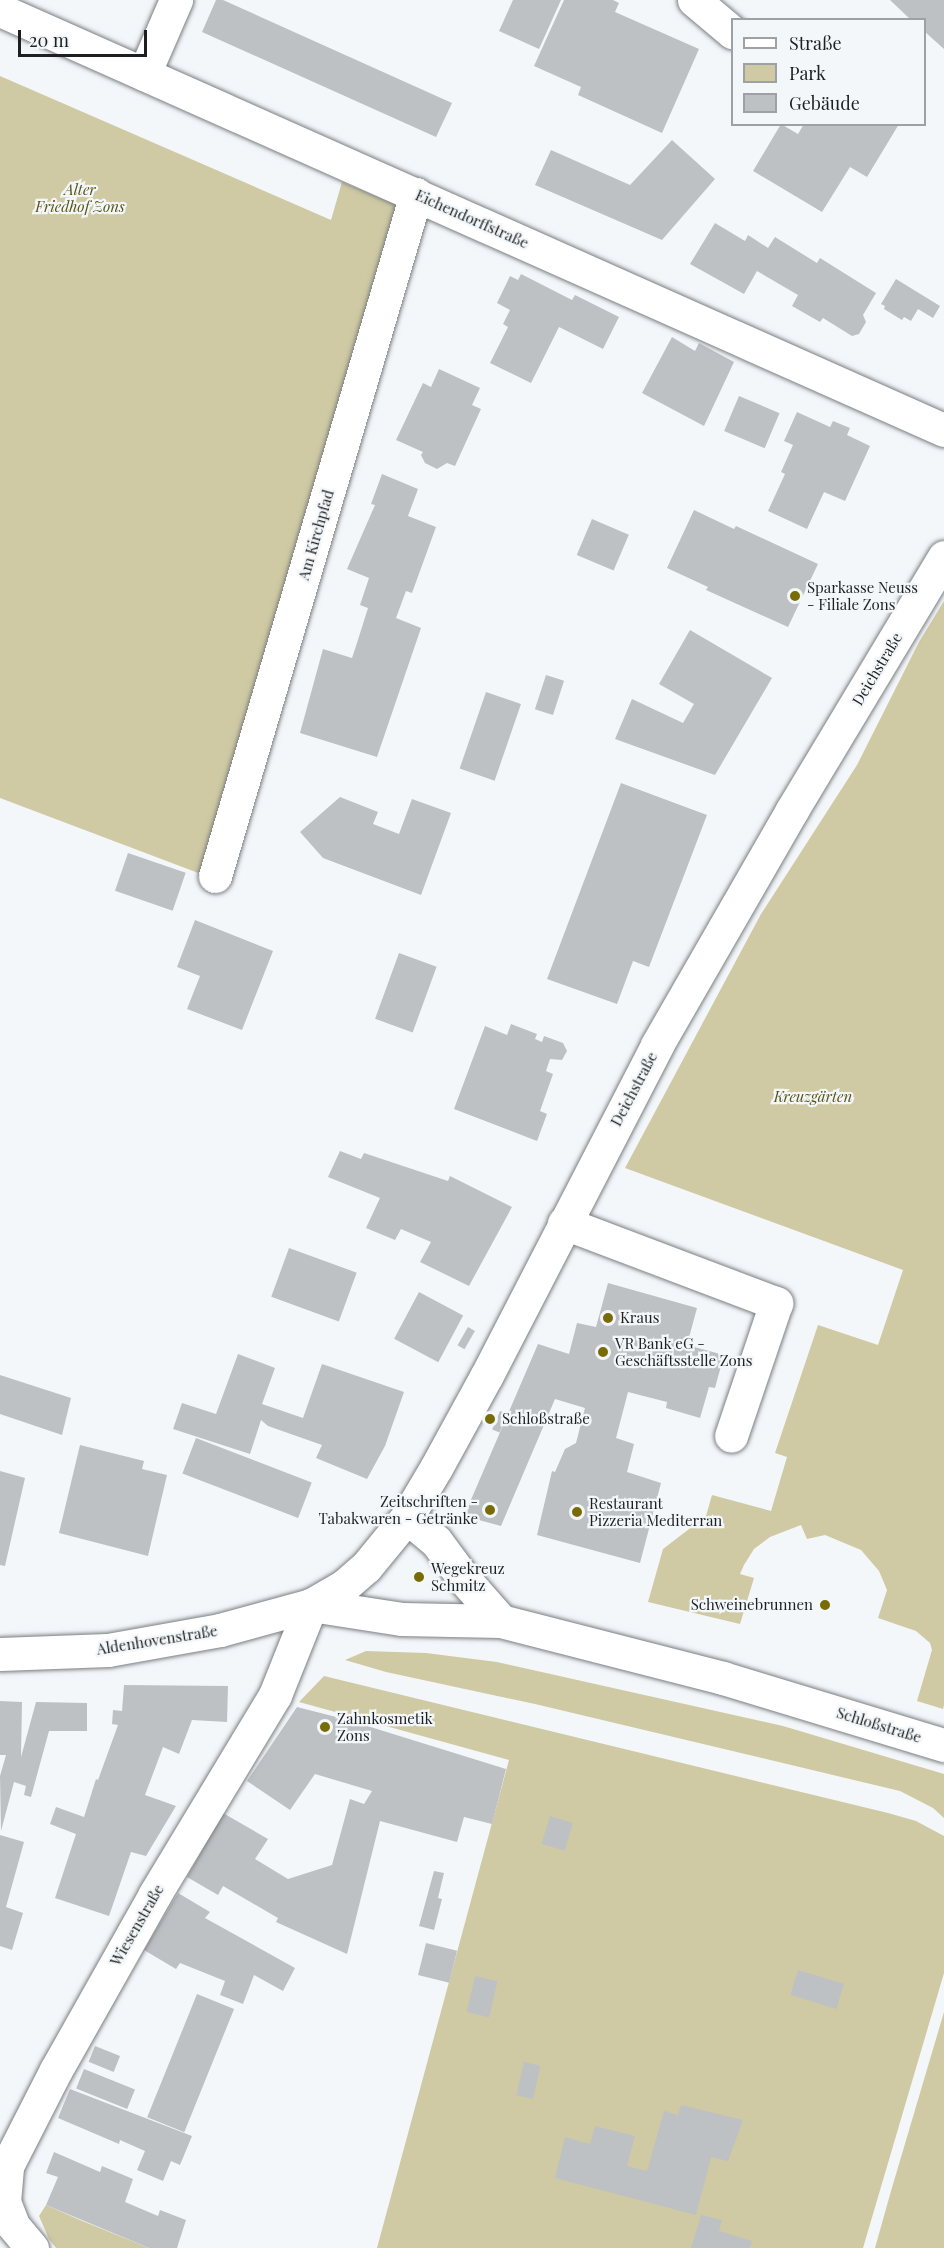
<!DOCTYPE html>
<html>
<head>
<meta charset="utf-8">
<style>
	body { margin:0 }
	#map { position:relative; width:944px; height:2248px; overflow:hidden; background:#f3f7fa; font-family:"Playfair Display",serif }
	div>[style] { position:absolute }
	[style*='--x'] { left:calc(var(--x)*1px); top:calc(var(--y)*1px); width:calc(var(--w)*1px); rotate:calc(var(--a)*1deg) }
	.green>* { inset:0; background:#cfcaa3 }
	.building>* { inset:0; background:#bdc1c4; transform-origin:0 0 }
	.roads { filter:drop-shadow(0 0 2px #7b7f81) drop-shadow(0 0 2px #7b7f81) }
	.minor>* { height:33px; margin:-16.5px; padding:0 16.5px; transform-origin:16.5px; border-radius:16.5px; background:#fff }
	.dots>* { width:16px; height:16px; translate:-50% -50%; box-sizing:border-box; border:3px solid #f3f7fa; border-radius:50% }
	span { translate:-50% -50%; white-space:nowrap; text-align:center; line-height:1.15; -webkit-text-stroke:4.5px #f3f7fa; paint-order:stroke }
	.park-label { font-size:15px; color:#5b5314; font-style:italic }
	.street-label { font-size:15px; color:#1d1f20 }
	.poi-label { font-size:15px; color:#1d1f20 }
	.left { translate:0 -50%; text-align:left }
	.right { translate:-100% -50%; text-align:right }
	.legend { position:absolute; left:731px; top:18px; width:195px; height:108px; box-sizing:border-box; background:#f3f7fa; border:2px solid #9da1a3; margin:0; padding:8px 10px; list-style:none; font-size:18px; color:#1d1f20 }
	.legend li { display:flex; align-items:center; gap:12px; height:30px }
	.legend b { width:30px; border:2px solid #9da1a3 }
	.scale { position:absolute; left:18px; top:30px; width:129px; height:27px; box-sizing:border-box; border:3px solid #1d1f20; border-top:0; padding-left:8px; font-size:18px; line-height:21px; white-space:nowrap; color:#1d1f20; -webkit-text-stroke:4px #f3f7fa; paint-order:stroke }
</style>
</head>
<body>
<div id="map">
	<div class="green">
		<i style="clip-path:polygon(0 76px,331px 220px,342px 182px,399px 206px,201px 874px,0 798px)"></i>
		<i style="clip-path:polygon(944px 601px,944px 1705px,943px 1709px,917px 1701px,932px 1650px,930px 1643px,916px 1631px,878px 1618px,887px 1590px,879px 1571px,861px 1550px,825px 1535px,807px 1539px,801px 1525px,770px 1537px,754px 1549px,744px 1565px,740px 1574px,754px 1578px,740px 1624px,648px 1602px,663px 1549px,706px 1516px,712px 1495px,771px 1511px,787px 1457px,775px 1453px,818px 1325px,878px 1345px,903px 1270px,625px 1168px,761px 914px,857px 765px,919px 642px)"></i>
		<i style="clip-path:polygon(366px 1651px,426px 1653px,497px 1662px,783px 1726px,944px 1774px,944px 1818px,933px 1808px,900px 1791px,535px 1704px,386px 1672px,345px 1660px)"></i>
		<i style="clip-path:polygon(324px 1676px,888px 1813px,916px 1821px,944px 1836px,944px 1973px,863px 2248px,377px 2248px,509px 1760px,299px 1702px)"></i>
		<i style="clip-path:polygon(944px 2012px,944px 2248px,875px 2248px,891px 2191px)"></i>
		<i style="clip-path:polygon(46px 2205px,80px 2220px,149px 2248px,56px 2248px,49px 2239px,39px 2216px)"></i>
	</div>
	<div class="building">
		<i style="clip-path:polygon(216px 0,223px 0,452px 103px,436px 137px,202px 32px)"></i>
		<i style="clip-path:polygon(513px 0,561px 0,539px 49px,499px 31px)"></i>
		<i style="clip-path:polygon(564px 0,613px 0,619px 3px,615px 12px,699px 49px,662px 133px,578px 95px,581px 87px,534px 66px)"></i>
		<i style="clip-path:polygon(890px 0,944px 0,944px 49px,924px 31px,924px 20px,911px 20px)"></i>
		<i style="clip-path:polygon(781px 124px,798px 134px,804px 124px,899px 124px,867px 177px,850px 167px,822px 212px,753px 171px)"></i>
		<i style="clip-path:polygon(672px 140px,715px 179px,662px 240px,535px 185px,551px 150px,630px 185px)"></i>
		<i style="clip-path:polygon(715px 223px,745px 241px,748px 235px,768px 248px,775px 237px,817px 263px,820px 258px,876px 293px,863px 315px,866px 322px,859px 334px,852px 336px,823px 318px,820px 322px,792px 306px,798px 295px,757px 271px,744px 294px,690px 264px)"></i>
		<i style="clip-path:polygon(521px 274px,572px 300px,575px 295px,619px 317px,603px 349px,559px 327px,531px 383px,490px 363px,508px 327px,503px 324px,510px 310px,497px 303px,510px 276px,518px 280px)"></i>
		<i style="clip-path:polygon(896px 279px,940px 306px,933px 318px,918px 309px,911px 321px,904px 317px,902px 320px,884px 309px,885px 306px,881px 304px)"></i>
		<i style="clip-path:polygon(672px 337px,695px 351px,699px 343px,734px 362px,704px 426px,642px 393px)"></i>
		<i style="clip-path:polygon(439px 369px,480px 388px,472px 405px,481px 409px,455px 466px,447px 463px,437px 469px,425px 463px,421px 455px,423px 452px,396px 440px,423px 383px,431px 387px)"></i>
		<i style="left:739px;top:396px;width:44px;height:38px;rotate:23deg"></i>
		<i style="clip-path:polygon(797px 412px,830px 427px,833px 421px,850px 428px,847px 435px,870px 446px,845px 501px,824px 492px,807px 529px,768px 511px,785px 474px,781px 472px,793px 445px,784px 441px)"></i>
		<i style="clip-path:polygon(382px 474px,418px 489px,408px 516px,436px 527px,412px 593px,406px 591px,396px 618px,421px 628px,377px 757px,300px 733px,323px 649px,352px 658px,356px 646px,368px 608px,360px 605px,369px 578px,347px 569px,375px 505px,371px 504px)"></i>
		<i style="clip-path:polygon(694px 510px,734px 529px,736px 526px,818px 564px,788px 627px,706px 590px,708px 587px,667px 568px)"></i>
		<i style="left:592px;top:519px;width:40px;height:39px;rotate:23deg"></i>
		<i style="clip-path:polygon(690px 630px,772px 678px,715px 775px,615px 739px,632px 699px,683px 723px,694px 704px,659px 684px)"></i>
		<i style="left:546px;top:675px;width:19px;height:36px;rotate:18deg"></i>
		<i style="left:486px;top:692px;width:37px;height:81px;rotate:19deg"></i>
		<i style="clip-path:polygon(621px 783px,707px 815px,649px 967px,633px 961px,617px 1004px,547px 979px)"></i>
		<i style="clip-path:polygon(340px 797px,378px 812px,373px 824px,399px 834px,412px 799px,451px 813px,421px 895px,323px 858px,300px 832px)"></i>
		<i style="left:128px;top:853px;width:61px;height:40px;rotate:19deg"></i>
		<i style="clip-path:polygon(195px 920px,273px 951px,242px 1030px,187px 1009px,200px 976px,177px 967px)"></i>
		<i style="left:399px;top:953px;width:40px;height:70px;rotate:20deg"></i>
		<i style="clip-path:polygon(511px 1024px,537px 1034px,535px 1039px,542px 1042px,544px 1036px,563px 1043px,567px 1051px,562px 1060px,550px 1059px,546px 1071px,553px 1074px,540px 1111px,547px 1114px,537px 1141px,454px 1109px,485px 1026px,507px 1035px)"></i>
		<i style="clip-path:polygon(340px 1151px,361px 1159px,364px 1153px,448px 1181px,450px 1176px,512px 1207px,469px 1286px,420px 1262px,431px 1242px,401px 1229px,395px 1240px,366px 1228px,380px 1198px,328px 1177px)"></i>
		<i style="left:289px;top:1248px;width:72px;height:52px;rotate:20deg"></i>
		<i style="clip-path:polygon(608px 1283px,697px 1308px,687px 1345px,724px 1355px,715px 1388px,709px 1387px,700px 1418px,666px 1408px,667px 1402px,628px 1392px,616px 1438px,634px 1444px,627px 1472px,661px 1483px,640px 1563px,537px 1535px,552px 1471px,555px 1472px,565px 1449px,576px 1443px,585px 1408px,555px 1399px,501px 1526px,464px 1516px,538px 1344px,569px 1354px,577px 1323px,596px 1327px)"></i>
		<i style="left:419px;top:1292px;width:50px;height:53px;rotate:28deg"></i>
		<i style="left:468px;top:1327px;width:8px;height:21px;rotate:30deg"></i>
		<i style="clip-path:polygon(238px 1354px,275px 1368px,262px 1404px,303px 1418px,322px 1364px,404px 1392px,385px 1446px,367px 1479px,316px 1458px,322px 1445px,268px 1426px,261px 1420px,250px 1454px,173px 1429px,182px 1403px,216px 1414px)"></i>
		<i style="clip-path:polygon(0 1375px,71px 1398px,62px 1435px,0 1414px)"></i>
		<i style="left:500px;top:1411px;width:8px;height:20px;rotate:23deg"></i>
		<i style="left:196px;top:1438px;width:124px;height:38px;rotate:21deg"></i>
		<i style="clip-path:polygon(80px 1445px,144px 1461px,142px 1469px,167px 1475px,148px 1556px,59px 1533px)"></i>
		<i style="clip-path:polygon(0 1471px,25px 1478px,5px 1566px,0 1565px)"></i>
		<i style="clip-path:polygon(124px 1685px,228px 1686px,227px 1722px,192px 1720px,179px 1754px,163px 1747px,145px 1795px,176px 1806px,146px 1856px,131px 1852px,109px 1916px,55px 1898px,76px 1834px,50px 1824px,56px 1807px,84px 1817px,96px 1779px,98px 1780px,118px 1725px,112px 1724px,113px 1710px,122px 1711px)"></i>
		<i style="clip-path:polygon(0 1701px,22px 1702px,21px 1757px,36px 1702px,87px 1703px,87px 1731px,49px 1731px,31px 1797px,24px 1795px,26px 1786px,14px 1782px,1px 1831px,0 1776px,6px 1755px,0 1755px)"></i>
		<i style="clip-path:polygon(297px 1707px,348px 1720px,506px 1769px,492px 1824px,464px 1817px,457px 1842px,380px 1821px,347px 1954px,276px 1922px,278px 1918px,223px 1886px,218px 1895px,187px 1877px,223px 1813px,268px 1839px,255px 1859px,288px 1879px,332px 1865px,350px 1799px,364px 1804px,372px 1791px,315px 1774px,290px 1810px,247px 1781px)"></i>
		<i style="left:550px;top:1816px;width:24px;height:29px;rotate:17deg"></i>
		<i style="clip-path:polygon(0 1835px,24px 1842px,6px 1907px,23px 1913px,12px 1950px,0 1946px)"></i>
		<i style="clip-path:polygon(434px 1871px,444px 1873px,438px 1898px,442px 1899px,434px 1930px,419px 1926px)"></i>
		<i style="clip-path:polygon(178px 1893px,210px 1912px,205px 1918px,295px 1968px,283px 1991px,254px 1975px,243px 2004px,220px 1995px,225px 1981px,180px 1963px,176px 1969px,144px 1950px)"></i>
		<i style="left:426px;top:1943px;width:32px;height:33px;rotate:14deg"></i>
		<i style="left:798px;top:1970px;width:48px;height:26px;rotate:17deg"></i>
		<i style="left:475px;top:1976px;width:23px;height:37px;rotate:13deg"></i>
		<i style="left:197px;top:1994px;width:40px;height:133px;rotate:22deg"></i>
		<i style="left:95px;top:2046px;width:27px;height:17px;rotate:22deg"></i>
		<i style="left:524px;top:2062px;width:17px;height:34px;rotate:13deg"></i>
		<i style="left:84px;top:2069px;width:55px;height:21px;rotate:22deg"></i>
		<i style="clip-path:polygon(70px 2089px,192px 2136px,180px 2165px,171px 2161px,163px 2181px,137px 2170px,145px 2151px,120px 2140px,119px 2144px,58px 2118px)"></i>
		<i style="clip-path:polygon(681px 2105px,743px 2120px,728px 2161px,711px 2157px,696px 2215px,555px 2178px,565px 2137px,590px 2144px,595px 2126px,635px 2136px,627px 2166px,647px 2171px,664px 2111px,678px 2115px)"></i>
		<i style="clip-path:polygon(54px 2152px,100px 2172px,102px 2166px,133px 2179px,125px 2202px,158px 2216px,160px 2210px,186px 2220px,177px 2248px,149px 2248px,46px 2205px,58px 2177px,46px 2173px)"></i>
		<i style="clip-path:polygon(701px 2215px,722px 2220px,719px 2231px,752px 2241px,750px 2248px,691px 2248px)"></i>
	</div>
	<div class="roads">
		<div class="minor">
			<i style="--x:694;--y:0;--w:50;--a:40.1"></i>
			<i style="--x:0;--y:10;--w:1033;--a:23.99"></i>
			<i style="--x:144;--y:74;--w:81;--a:-66.6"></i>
			<i style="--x:215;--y:876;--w:711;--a:-73.58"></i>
			<i style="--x:564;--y:1223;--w:227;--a:20.7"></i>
			<i style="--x:776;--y:1303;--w:140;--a:108.7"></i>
			<i style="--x:407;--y:1517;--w:38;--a:40"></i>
			<i style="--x:436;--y:1541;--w:47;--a:53.6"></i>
			<i style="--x:464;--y:1579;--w:56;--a:48.6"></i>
			<i style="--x:311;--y:1605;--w:91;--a:8.8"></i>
			<i style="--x:401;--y:1619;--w:100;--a:1.1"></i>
			<i style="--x:501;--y:1621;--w:229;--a:14.4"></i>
			<i style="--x:723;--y:1678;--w:231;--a:16.9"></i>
			<i style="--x:0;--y:1654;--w:108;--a:-2.1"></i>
			<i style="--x:108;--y:1650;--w:114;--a:-10.1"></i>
			<i style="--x:220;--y:1630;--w:94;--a:-15.4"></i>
			<i style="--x:311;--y:1605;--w:38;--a:-30"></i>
			<i style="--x:344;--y:1586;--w:29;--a:-41"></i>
			<i style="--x:366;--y:1567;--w:65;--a:-50.6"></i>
			<i style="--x:407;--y:1517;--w:57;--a:-59.4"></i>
			<i style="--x:436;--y:1468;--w:106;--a:-61.3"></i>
			<i style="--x:487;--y:1375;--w:371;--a:-62.7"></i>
			<i style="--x:657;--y:1045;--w:271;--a:-60.1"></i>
			<i style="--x:792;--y:810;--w:295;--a:-59"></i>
			<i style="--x:32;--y:2248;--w:30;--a:-130"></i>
			<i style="--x:13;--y:2225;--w:25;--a:-111"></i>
			<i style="--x:4;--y:2202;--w:36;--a:-85"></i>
			<i style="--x:7;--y:2166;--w:108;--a:-63"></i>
			<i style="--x:56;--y:2070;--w:202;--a:-60.6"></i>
			<i style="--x:155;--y:1894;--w:232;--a:-58.9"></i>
			<i style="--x:275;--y:1695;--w:97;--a:-68.2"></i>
		</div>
	</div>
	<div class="dots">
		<i style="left:795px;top:596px;background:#776c05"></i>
		<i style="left:608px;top:1318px;background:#776c05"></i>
		<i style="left:603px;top:1352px;background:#776c05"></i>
		<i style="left:490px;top:1419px;background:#776c05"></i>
		<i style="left:490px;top:1510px;background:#776c05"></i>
		<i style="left:577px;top:1512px;background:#776c05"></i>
		<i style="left:419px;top:1577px;background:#776c05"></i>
		<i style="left:825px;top:1605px;background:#776c05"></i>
		<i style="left:325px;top:1727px;background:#776c05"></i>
	</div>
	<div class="park-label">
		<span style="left:80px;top:198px">Alter<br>Friedhof Zons</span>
		<span style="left:813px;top:1097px">Kreuzgärten</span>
	</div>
	<div class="street-label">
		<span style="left:472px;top:219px;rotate:24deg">Eichendorffstraße</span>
		<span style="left:316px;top:535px;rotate:-74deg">Am Kirchpfad</span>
		<span style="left:877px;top:669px;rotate:-59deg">Deichstraße</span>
		<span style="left:634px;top:1089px;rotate:-62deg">Deichstraße</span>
		<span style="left:157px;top:1640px;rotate:-9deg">Aldenhovenstraße</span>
		<span style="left:879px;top:1725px;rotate:17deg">Schloßstraße</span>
		<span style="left:137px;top:1925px;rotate:-60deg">Wiesenstraße</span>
	</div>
	<div class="poi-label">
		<span class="left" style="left:807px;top:596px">Sparkasse Neuss<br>- Filiale Zons</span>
		<span class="left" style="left:620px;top:1318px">Kraus</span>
		<span class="left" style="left:615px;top:1352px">VR Bank eG -<br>Geschäftsstelle Zons</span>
		<span class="left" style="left:502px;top:1419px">Schloßstraße</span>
		<span class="right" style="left:478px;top:1510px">Zeitschriften -<br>Tabakwaren - Getränke</span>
		<span class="left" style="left:589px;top:1512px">Restaurant<br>Pizzeria Mediterran</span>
		<span class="left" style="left:431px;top:1577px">Wegekreuz<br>Schmitz</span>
		<span class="right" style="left:813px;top:1605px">Schweinebrunnen</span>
		<span class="left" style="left:337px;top:1727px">Zahnkosmetik<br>Zons</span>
	</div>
	<ul class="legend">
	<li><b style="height:8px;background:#fff"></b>Straße</li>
	<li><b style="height:16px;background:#cfcaa3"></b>Park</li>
	<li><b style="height:16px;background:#bdc1c4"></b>Gebäude</li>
	</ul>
	<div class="scale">20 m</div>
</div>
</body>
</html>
